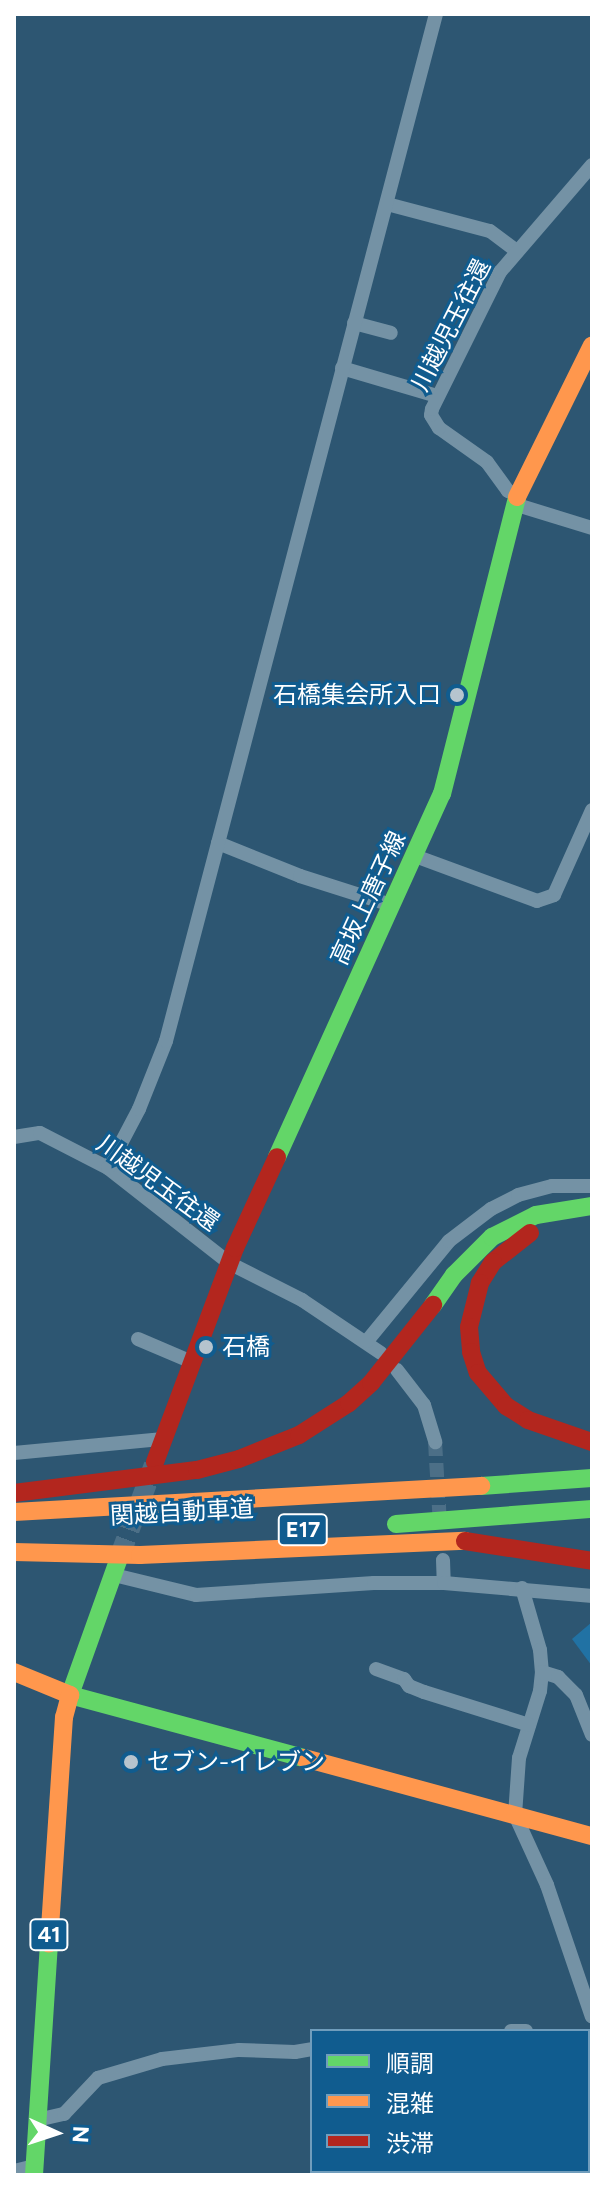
<!DOCTYPE html>
<html>
<head>
<meta charset="utf-8">
<style>
	body { margin:0 }
	#map { position:relative; width:606px; height:2189px; overflow:hidden; background:#2d5672; font-family:Figtree,"Noto Sans JP",sans-serif }
	div>[style] { position:absolute }
	[style*='--x'] { left:calc(var(--x)*1px); top:calc(var(--y)*1px); width:calc(var(--w)*1px); rotate:calc(var(--a)*1deg) }
	.green>* { inset:0; background:#2172a4 }
	.street-tunnel>* { height:14px; margin-top:-7px; transform-origin:0; background:repeating-linear-gradient(90deg,#4c6f87 0 14px,transparent 0 21px) }
	.secondary-tunnel>* { height:20px; margin-top:-10px; transform-origin:0; background:repeating-linear-gradient(90deg,#4c6f87 0 20px,transparent 0 30px) }
	.street>* { height:14px; margin:-7px; padding:0 7px; transform-origin:7px; border-radius:7px; background:#7492a5 }
	.fast>* { height:18px; margin:-9px; padding:0 9px; transform-origin:9px; border-radius:9px; background:#63d668 }
	.slow>* { height:18px; margin:-9px; padding:0 9px; transform-origin:9px; border-radius:9px; background:#ff974d }
	.jam>* { height:18px; margin:-9px; padding:0 9px; transform-origin:9px; border-radius:9px; background:#b3261e }
	.dots>* { width:22px; height:22px; translate:-50% -50%; box-sizing:border-box; border:4px solid #105c8f; border-radius:50% }
	span { translate:-50% -50%; white-space:nowrap; text-align:center; line-height:1.15; -webkit-text-stroke:6px #105c8f; paint-order:stroke }
	.shield-label span { padding:2px 6px; background:#105c8f; border:2px solid; border-radius:6px; -webkit-text-stroke-width:0 }
	.shield-label { font-size:22px; color:#fff; font-weight:700 }
	.street-label { font-size:24px; color:#fff }
	.poi-label { font-size:24px; color:#fff }
	.right { translate:-100% -50%; text-align:right }
	.left { translate:0 -50%; text-align:left }
	.frame { position:absolute; inset:0; border:16px solid #fff; pointer-events:none }
	.legend { position:absolute; left:310px; top:2029px; width:280px; height:144px; box-sizing:border-box; background:#105c8f; border:2px solid #709dbc; margin:0; padding:10px 14px; list-style:none; font-size:24px; color:#fff }
	.legend li { display:flex; align-items:center; gap:16px; height:40px }
	.legend b { width:40px; border:2px solid #709dbc }
	.north { position:absolute; left:16px; top:2093px; width:80px; height:80px; -webkit-text-stroke:6px #105c8f; paint-order:stroke; rotate:93deg; font-size:22px; font-weight:700; line-height:32px; text-align:center; color:#fff }
	.north::after { content:''; display:block; margin:auto; width:28px; height:36px; background:#fff; clip-path:polygon(50% 0,100% 100%,50% 72%,0 100%) }
</style>
</head>
<body>
<div id="map">
	<div class="green">
		<i style="clip-path:polygon(592px 1622px,592px 1666px,572px 1639px)"></i>
	</div>
	<div class="street-tunnel">
		<i style="--x:435;--y:1442;--w:82;--a:86.5"></i>
	</div>
	<div class="secondary-tunnel">
		<i style="--x:119;--y:1558;--w:99;--a:-69.4"></i>
	</div>
	<div class="street">
		<i style="--x:387;--y:204;--w:106;--a:14.7"></i>
		<i style="--x:490;--y:231;--w:34;--a:37"></i>
		<i style="--x:354;--y:323;--w:38;--a:15"></i>
		<i style="--x:342;--y:368;--w:99;--a:16.4"></i>
		<i style="--x:518;--y:495;--w:11;--a:-158"></i>
		<i style="--x:508;--y:491;--w:36;--a:-126"></i>
		<i style="--x:487;--y:462;--w:59;--a:-144.7"></i>
		<i style="--x:439;--y:428;--w:15;--a:-122"></i>
		<i style="--x:431;--y:415;--w:6;--a:-81"></i>
		<i style="--x:432;--y:409;--w:153;--a:-63.6"></i>
		<i style="--x:500;--y:272;--w:141;--a:-49.3"></i>
		<i style="--x:514;--y:504;--w:82;--a:17.1"></i>
		<i style="--x:218;--y:843;--w:88;--a:21.9"></i>
		<i style="--x:300;--y:876;--w:96;--a:17.7"></i>
		<i style="--x:415;--y:856;--w:130;--a:20.2"></i>
		<i style="--x:537;--y:901;--w:18;--a:-19"></i>
		<i style="--x:554;--y:895;--w:93;--a:-65.9"></i>
		<i style="--x:14;--y:1137;--w:26;--a:-9"></i>
		<i style="--x:40;--y:1133;--w:76;--a:27.2"></i>
		<i style="--x:108;--y:1168;--w:154;--a:38.1"></i>
		<i style="--x:229;--y:1263;--w:82;--a:26.9"></i>
		<i style="--x:302;--y:1300;--w:95;--a:33.9"></i>
		<i style="--x:108;--y:1168;--w:67;--a:-62.3"></i>
		<i style="--x:139;--y:1109;--w:73;--a:-68.3"></i>
		<i style="--x:166;--y:1041;--w:1062;--a:-75.27"></i>
		<i style="--x:138;--y:1339;--w:59;--a:23.1"></i>
		<i style="--x:367;--y:1341;--w:129;--a:-50.6"></i>
		<i style="--x:449;--y:1241;--w:53;--a:-37.3"></i>
		<i style="--x:491;--y:1209;--w:30;--a:-27"></i>
		<i style="--x:518;--y:1195;--w:35;--a:-15"></i>
		<i style="--x:552;--y:1186;--w:40;--a:0"></i>
		<i style="--x:397;--y:1370;--w:44;--a:52.4"></i>
		<i style="--x:424;--y:1405;--w:39;--a:73"></i>
		<i style="--x:14;--y:1453;--w:150;--a:-5.4"></i>
		<i style="--x:443;--y:1560;--w:23;--a:88"></i>
		<i style="--x:114;--y:1575;--w:84;--a:13.7"></i>
		<i style="--x:196;--y:1595;--w:178;--a:-3.9"></i>
		<i style="--x:374;--y:1583;--w:70;--a:0"></i>
		<i style="--x:444;--y:1583;--w:149;--a:5"></i>
		<i style="--x:522;--y:1588;--w:65;--a:73.8"></i>
		<i style="--x:540;--y:1650;--w:22;--a:85"></i>
		<i style="--x:542;--y:1672;--w:19;--a:96"></i>
		<i style="--x:540;--y:1691;--w:70;--a:107.4"></i>
		<i style="--x:519;--y:1758;--w:57;--a:94"></i>
		<i style="--x:515;--y:1815;--w:77;--a:65.4"></i>
		<i style="--x:547;--y:1885;--w:139;--a:71.2"></i>
		<i style="--x:376;--y:1669;--w:30;--a:20"></i>
		<i style="--x:404;--y:1679;--w:9;--a:54"></i>
		<i style="--x:409;--y:1686;--w:16;--a:22"></i>
		<i style="--x:424;--y:1692;--w:110;--a:17.4"></i>
		<i style="--x:542;--y:1672;--w:17;--a:17"></i>
		<i style="--x:558;--y:1677;--w:25;--a:45"></i>
		<i style="--x:576;--y:1695;--w:43;--a:68.2"></i>
		<i style="--x:511;--y:2031;--w:15;--a:0"></i>
		<i style="--x:588;--y:2041;--w:4;--a:14"></i>
		<i style="--x:37;--y:2120;--w:28;--a:-13"></i>
		<i style="--x:64;--y:2114;--w:50;--a:-46.6"></i>
		<i style="--x:98;--y:2078;--w:67;--a:-16.5"></i>
		<i style="--x:162;--y:2059;--w:78;--a:-6.7"></i>
		<i style="--x:239;--y:2050;--w:56;--a:2"></i>
		<i style="--x:295;--y:2052;--w:17;--a:-10"></i>
		<i style="--x:14;--y:2171;--w:21;--a:-14"></i>
		<i style="--x:323;--y:2175;--w:4;--a:-90"></i>
	</div>
	<div class="fast">
		<i style="--x:277;--y:1157;--w:399;--a:-65.6"></i>
		<i style="--x:442;--y:794;--w:306;--a:-75.8"></i>
		<i style="--x:433;--y:1305;--w:37;--a:-55"></i>
		<i style="--x:454;--y:1275;--w:54;--a:-45"></i>
		<i style="--x:492;--y:1237;--w:49;--a:-26.6"></i>
		<i style="--x:536;--y:1215;--w:57;--a:-9.1"></i>
		<i style="--x:481;--y:1486;--w:111;--a:-4.1"></i>
		<i style="--x:396;--y:1524;--w:197;--a:-4.4"></i>
		<i style="--x:119;--y:1558;--w:145;--a:109.7"></i>
		<i style="--x:70;--y:1695;--w:242;--a:15.1"></i>
		<i style="--x:34;--y:2175;--w:231;--a:-86.3"></i>
	</div>
	<div class="slow">
		<i style="--x:517;--y:497;--w:169;--a:-63.7"></i>
		<i style="--x:14;--y:1512;--w:468;--a:-3.2"></i>
		<i style="--x:14;--y:1552;--w:126;--a:1.4"></i>
		<i style="--x:140;--y:1555;--w:325;--a:-2.5"></i>
		<i style="--x:14;--y:1672;--w:61;--a:22.3"></i>
		<i style="--x:70;--y:1695;--w:23;--a:105"></i>
		<i style="--x:64;--y:1717;--w:227;--a:93.8"></i>
		<i style="--x:304;--y:1758;--w:298;--a:15.2"></i>
		<i style="--x:590;--y:2175;--w:18;--a:-84"></i>
	</div>
	<div class="jam">
		<i style="--x:530;--y:1233;--w:47;--a:141.9"></i>
		<i style="--x:493;--y:1262;--w:25;--a:122"></i>
		<i style="--x:480;--y:1283;--w:45;--a:104"></i>
		<i style="--x:469;--y:1327;--w:25;--a:85"></i>
		<i style="--x:471;--y:1352;--w:22;--a:72"></i>
		<i style="--x:478;--y:1373;--w:43;--a:49.7"></i>
		<i style="--x:506;--y:1406;--w:26;--a:32"></i>
		<i style="--x:528;--y:1420;--w:68;--a:19"></i>
		<i style="--x:155;--y:1462;--w:228;--a:-69.5"></i>
		<i style="--x:235;--y:1248;--w:100;--a:-65.2"></i>
		<i style="--x:14;--y:1493;--w:184;--a:-7.2"></i>
		<i style="--x:197;--y:1470;--w:43;--a:-14.7"></i>
		<i style="--x:239;--y:1459;--w:65;--a:-21.8"></i>
		<i style="--x:299;--y:1435;--w:59;--a:-32.6"></i>
		<i style="--x:349;--y:1403;--w:30;--a:-42"></i>
		<i style="--x:371;--y:1383;--w:100;--a:-51.5"></i>
		<i style="--x:465;--y:1541;--w:129;--a:8.9"></i>
	</div>
	<div class="dots">
		<i style="left:457px;top:695px;background:#b6c4ce"></i>
		<i style="left:206px;top:1347px;background:#b6c4ce"></i>
		<i style="left:131px;top:1762px;background:#b6c4ce"></i>
	</div>
	<div class="shield-label">
		<span style="left:303px;top:1530px">E17</span>
		<span style="left:49px;top:1935px">41</span>
	</div>
	<div class="street-label">
		<span style="left:451px;top:325px;rotate:-63deg">川越児玉往還</span>
		<span style="left:368px;top:898px;rotate:-65deg">高坂上唐子線</span>
		<span style="left:158px;top:1183px;rotate:36deg">川越児玉往還</span>
		<span style="left:182px;top:1512px;rotate:-3deg">関越自動車道</span>
	</div>
	<div class="poi-label">
		<span class="right" style="left:441px;top:695px">石橋集会所入口</span>
		<span class="left" style="left:222px;top:1347px">石橋</span>
		<span class="left" style="left:147px;top:1762px">セブン-イレブン</span>
	</div>
	<div class="frame"></div>
	<ul class="legend">
	<li><b style="height:10px;background:#63d668"></b>順調</li>
	<li><b style="height:10px;background:#ff974d"></b>混雑</li>
	<li><b style="height:10px;background:#b3261e"></b>渋滞</li>
	</ul>
	<div class="north">N</div>
</div>
</body>
</html>
